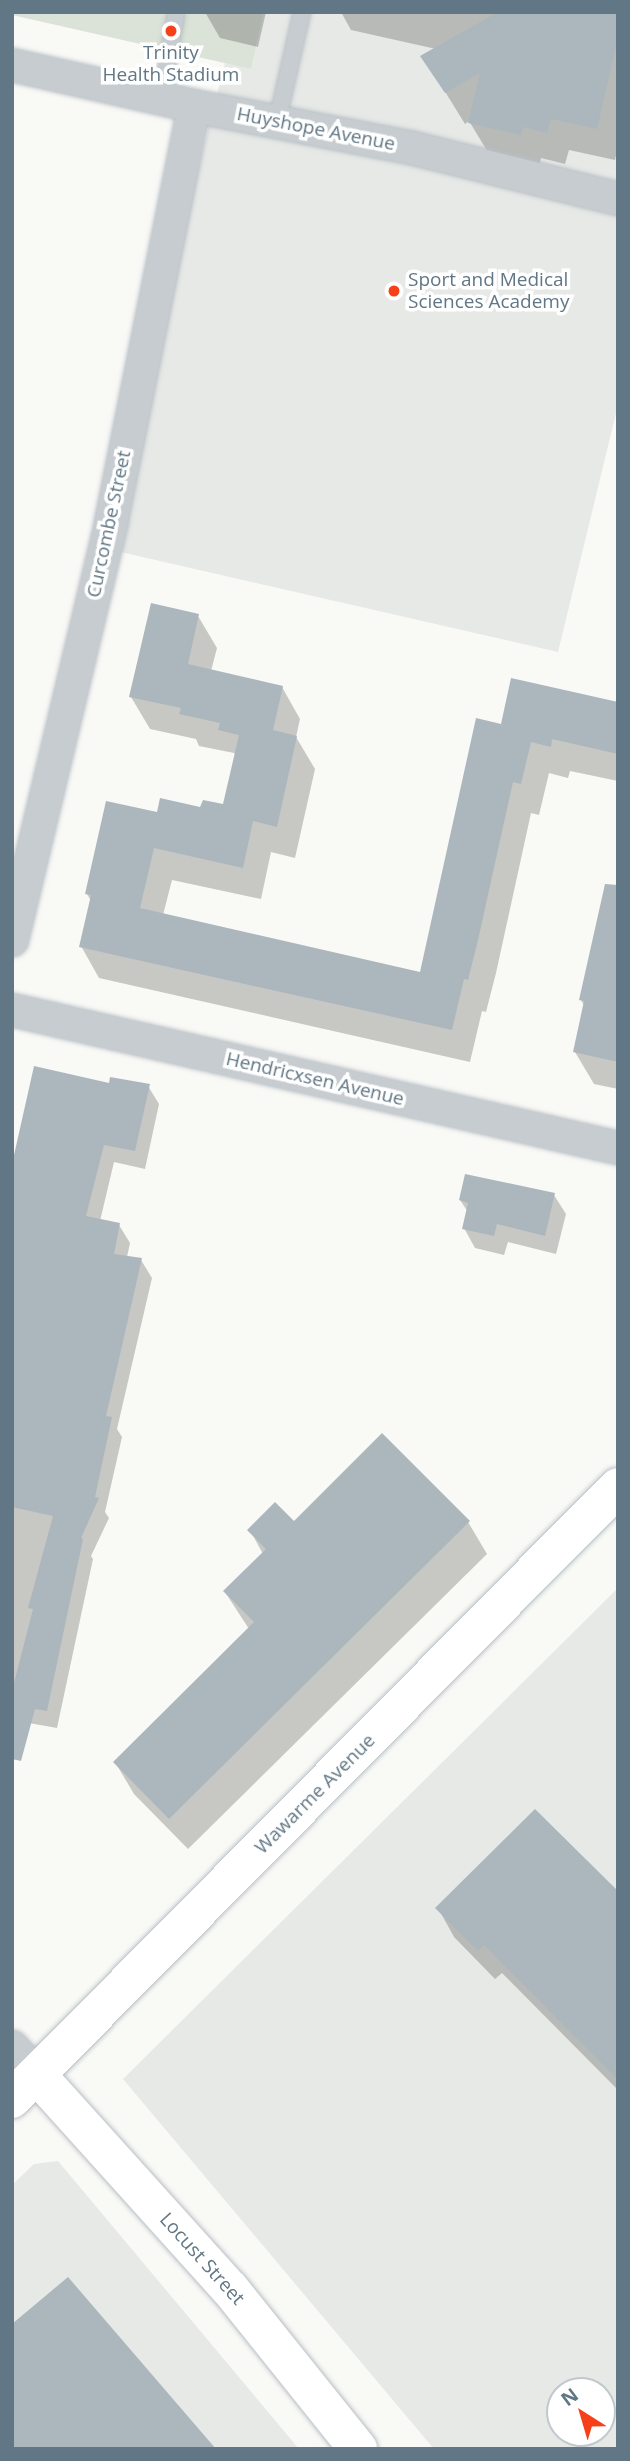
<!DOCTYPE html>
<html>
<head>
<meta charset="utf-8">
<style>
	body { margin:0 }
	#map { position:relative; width:630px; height:2461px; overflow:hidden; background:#f9f9f6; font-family:"Open Sans",sans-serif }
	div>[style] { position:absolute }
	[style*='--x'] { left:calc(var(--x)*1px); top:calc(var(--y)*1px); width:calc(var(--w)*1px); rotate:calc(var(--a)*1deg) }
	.built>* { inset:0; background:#e7e9e7 }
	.green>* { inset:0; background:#dbe2d7 }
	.shadow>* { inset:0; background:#0003 }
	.building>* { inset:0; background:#acb7bd }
	.roads { filter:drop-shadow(0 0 2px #b8bfc4) drop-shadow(0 0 2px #b8bfc4) }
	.lane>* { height:16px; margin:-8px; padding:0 8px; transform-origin:8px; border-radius:8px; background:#c6cccf }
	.street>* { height:32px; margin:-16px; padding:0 16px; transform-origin:16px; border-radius:16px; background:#c6cccf }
	.secondary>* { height:38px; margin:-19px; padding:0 19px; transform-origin:19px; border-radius:19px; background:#fff }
	.dots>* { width:19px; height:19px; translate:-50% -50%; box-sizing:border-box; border:4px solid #fff; border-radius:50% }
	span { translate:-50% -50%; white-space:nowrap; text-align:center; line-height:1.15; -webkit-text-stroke:7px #fff; paint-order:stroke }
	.poi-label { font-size:19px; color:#617785 }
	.left { translate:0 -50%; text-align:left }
	.street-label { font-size:19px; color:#617785 }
	.frame { position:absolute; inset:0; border:14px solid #617785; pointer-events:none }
	.north { position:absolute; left:546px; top:2377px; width:70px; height:70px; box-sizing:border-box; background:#fff; border:2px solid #c0c9ce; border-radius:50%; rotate:323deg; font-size:19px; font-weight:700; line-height:28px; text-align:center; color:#617785 }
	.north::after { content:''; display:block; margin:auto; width:24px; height:32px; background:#f6401a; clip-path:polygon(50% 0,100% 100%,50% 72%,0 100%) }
</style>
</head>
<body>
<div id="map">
	<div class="built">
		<i style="clip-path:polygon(264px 12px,618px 12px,618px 405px,558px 652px,112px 550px,196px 178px,225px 63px,251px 69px)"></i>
		<i style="clip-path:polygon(evenodd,618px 1588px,618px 2449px,434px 2449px,123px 2079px,618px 1588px,560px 2391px,602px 2391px,602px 2433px,560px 2433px,560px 2391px)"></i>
		<i style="clip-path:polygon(58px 2161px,299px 2449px,12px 2449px,12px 2185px,34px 2164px)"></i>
	</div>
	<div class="green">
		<i style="clip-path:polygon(12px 12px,264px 12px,251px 69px,12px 15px)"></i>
	</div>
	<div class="shadow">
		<i style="clip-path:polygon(205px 12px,266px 12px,258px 47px,220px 38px)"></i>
		<i style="clip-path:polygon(341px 12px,618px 12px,618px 146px,615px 160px,569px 150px,565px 164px,541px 158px,539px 166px,489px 154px,469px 121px,465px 124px,423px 56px,436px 49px,351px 30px)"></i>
		<i style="clip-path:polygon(198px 616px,217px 648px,211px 671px,282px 687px,300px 719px,296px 737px,315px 769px,295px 858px,271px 852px,261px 899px,172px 880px,163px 915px,421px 974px,502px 726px,618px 704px,618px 781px,570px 771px,568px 778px,549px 773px,539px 815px,531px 813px,496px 973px,486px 1012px,482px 1011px,470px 1062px,99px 978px,81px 946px,91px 901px,87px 894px,158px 814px,224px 806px,236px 756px,234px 753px,199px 746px,196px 739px,150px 729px,131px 697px)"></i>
		<i style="clip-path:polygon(618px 911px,618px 1089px,594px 1084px,575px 1052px,585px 1007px,581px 1000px)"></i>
		<i style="clip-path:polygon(110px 1085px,148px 1086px,159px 1104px,145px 1169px,114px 1162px,100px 1221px,119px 1225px,130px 1243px,127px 1257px,141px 1260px,152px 1278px,117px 1429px,122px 1437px,105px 1512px,109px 1518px,91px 1556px,93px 1559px,57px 1728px,12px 1720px,12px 1175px)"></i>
		<i style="clip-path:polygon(554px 1195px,566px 1214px,556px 1254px,508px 1242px,504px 1255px,475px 1248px,464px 1228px,468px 1212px,460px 1200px)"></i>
		<i style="clip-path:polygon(468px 1522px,487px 1554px,188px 1849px,134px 1794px,115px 1762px,249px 1629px,225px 1592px,263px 1554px,250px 1530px,294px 1523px)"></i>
		<i style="clip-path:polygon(618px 1894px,618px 2090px,502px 1973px,495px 1979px,454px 1937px,438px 1908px)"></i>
	</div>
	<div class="building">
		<i style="clip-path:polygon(498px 12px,618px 12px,618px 38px,597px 129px,551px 119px,547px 133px,523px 127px,521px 135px,468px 123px,480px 73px,445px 93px,420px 56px)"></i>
		<i style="clip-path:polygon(151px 603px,199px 614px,188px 664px,283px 686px,273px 730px,297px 736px,277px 827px,253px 821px,243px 868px,154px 848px,140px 908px,420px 972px,476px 718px,501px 724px,511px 678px,618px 702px,618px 754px,552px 739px,551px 747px,531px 742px,521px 784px,513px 782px,478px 940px,468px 980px,464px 979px,452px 1030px,79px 947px,91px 895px,85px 894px,106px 801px,157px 812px,160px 798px,200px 807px,203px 800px,223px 804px,239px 735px,218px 730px,220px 723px,179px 714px,181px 708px,129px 697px)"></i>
		<i style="clip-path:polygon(605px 884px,618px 885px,618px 1062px,573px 1052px,584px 1001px,579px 1000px)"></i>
		<i style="clip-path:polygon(34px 1066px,109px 1083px,110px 1077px,150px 1084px,135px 1151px,104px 1145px,86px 1216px,120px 1223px,114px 1254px,142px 1258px,106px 1416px,112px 1417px,95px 1497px,99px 1498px,81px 1538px,83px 1539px,47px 1711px,35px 1709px,21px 1761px,12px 1759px,12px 1691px,33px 1609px,28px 1608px,53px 1516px,12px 1507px,12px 1164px)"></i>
		<i style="clip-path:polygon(465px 1174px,555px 1193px,545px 1236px,497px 1224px,494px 1236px,462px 1229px,468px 1203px,459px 1200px)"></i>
		<i style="clip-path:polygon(382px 1433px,470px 1521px,169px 1819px,113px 1762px,254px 1622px,223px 1591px,266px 1549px,247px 1530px,275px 1502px,294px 1521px)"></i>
		<i style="clip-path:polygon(535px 1809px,618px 1891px,618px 2080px,484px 1945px,478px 1951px,435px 1908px)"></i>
		<i style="clip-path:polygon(68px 2277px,216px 2449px,12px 2449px,12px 2324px)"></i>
	</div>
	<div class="roads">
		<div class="lane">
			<i style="--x:161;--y:99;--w:85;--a:-79.9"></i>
			<i style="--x:277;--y:122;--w:113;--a:-77.2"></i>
		</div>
		<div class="street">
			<i style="--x:12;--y:65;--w:187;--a:12.7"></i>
			<i style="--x:194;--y:106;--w:222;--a:10.9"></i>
			<i style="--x:412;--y:148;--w:212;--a:13.9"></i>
			<i style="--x:12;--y:940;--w:429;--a:-76.6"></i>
			<i style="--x:111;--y:523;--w:425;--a:-78.7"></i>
			<i style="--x:12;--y:1010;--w:622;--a:12.83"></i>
			<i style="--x:12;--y:2047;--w:38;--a:48"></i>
		</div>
		<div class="secondary">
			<i style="--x:37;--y:2075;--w:288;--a:48"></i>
			<i style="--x:230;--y:2289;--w:205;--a:51.3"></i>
			<i style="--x:12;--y:2099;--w:861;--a:-45.28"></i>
		</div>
	</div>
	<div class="dots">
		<i style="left:171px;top:31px;background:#f6401a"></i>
		<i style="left:394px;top:291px;background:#f6401a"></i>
	</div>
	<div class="poi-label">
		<span style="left:171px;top:64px">Trinity<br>Health Stadium</span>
		<span class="left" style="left:408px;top:291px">Sport and Medical<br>Sciences Academy</span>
	</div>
	<div class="street-label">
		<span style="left:316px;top:129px;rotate:11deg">Huyshope Avenue</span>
		<span style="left:109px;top:524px;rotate:-78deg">Curcombe Street</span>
		<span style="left:315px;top:1079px;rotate:13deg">Hendricxsen Avenue</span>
		<span style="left:315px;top:1794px;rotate:-45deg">Wawarme Avenue</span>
		<span style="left:202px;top:2259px;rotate:48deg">Locust Street</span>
	</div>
	<div class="frame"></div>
	<div class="north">N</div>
</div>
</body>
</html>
